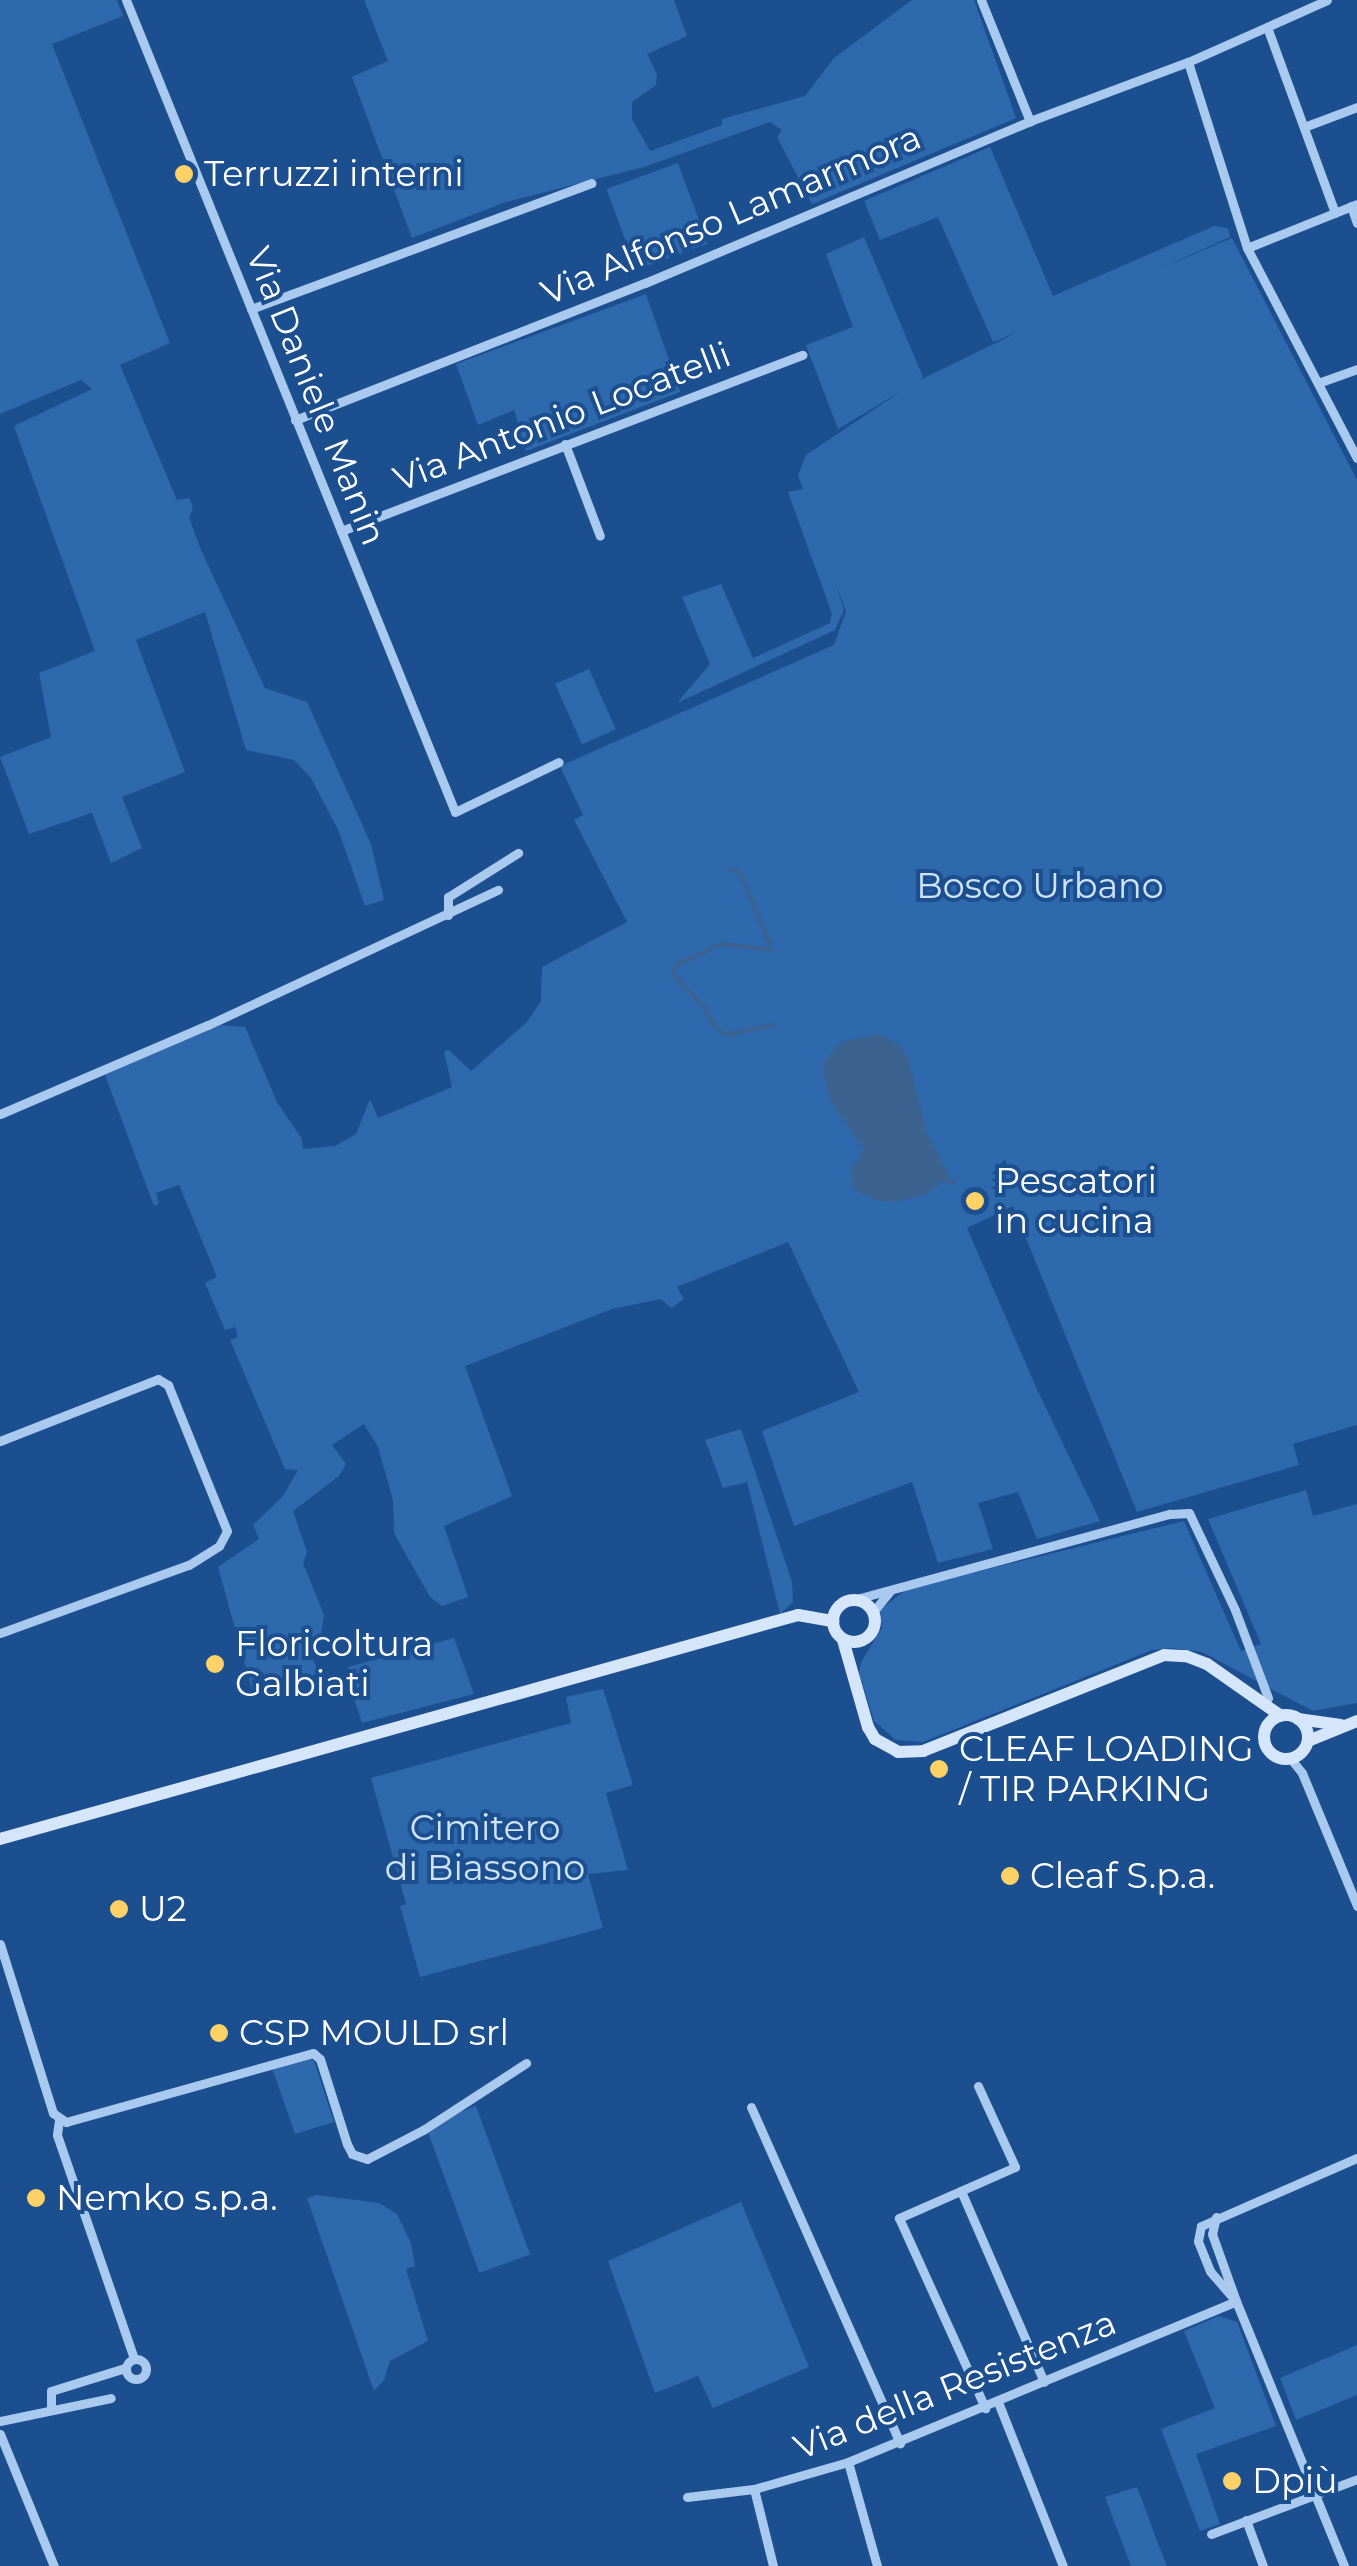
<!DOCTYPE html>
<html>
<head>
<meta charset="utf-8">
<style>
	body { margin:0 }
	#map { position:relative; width:1357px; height:2566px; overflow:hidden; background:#1b4f8f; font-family:Montserrat,sans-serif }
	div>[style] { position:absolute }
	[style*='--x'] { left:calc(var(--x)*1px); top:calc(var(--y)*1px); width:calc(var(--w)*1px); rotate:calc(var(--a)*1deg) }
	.green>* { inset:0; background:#2e69ad; transform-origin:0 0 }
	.water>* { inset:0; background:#3c6290 }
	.stream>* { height:4px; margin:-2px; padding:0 2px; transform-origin:2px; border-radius:2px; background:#3c6290 }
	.street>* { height:9px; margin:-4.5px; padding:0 4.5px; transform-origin:4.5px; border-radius:4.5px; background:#a9c9ee }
	.street>.ring { margin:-4.5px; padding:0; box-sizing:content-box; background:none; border:9px solid #a9c9ee; border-radius:50% }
	.secondary>* { height:12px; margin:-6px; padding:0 6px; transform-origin:6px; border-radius:6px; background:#d6e6fa }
	.secondary>.ring { margin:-6px; padding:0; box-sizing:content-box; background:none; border:12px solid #d6e6fa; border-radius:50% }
	.dots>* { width:28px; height:28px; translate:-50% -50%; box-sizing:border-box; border:5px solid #1b4f8f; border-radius:50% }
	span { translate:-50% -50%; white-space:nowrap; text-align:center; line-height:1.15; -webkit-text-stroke:8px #1b4f8f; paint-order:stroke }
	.poi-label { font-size:35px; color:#fff }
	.left { translate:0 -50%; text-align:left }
	.street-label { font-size:35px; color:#fff }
	.park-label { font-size:35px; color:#cfe3fa }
</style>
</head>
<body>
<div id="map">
	<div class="green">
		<i style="clip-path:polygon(0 0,117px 0,123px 16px,52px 44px,170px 343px,120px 365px,177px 500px,189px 498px,193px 507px,189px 517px,201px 550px,265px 688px,307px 702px,371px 844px,384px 900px,365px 906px,339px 832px,311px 778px,294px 760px,246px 750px,205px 612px,136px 640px,185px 772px,122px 797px,142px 848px,111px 863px,92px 813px,29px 834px,0 757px,51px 737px,39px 673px,95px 651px,14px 426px,92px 389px,81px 380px,0 414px)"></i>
		<i style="clip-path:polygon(364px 0,674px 0,687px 36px,647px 54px,657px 74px,656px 85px,632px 102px,632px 119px,650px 151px,722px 125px,722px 119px,805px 96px,834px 58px,912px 0,974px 0,1016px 118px,812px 204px,777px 137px,782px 130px,770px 122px,644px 167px,506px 202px,412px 238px,352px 77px,388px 61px)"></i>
		<i style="clip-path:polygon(990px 147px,1053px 296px,1214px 226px,1228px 228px,1230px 237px,1161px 268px,1232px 238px,1357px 480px,1357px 1425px,1293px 1444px,1299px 1465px,1137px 1512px,1013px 1206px,967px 1228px,1036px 1387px,1100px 1521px,1037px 1539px,1018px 1492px,978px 1503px,993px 1549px,938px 1563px,912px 1482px,794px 1526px,762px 1431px,859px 1392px,788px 1242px,677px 1287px,684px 1299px,671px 1308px,661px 1299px,612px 1309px,465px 1366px,512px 1496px,444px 1526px,468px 1597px,442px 1606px,430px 1597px,394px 1533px,393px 1500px,378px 1447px,364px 1424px,332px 1445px,346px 1464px,339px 1476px,293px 1511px,307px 1552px,303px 1563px,324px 1615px,321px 1635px,304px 1644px,320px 1673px,253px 1693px,218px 1567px,259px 1539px,253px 1525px,283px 1496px,298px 1470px,285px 1469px,230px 1340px,238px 1337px,235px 1327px,225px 1330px,205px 1283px,217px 1277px,179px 1185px,156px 1193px,159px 1204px,154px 1206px,105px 1075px,121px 1064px,221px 1025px,245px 1027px,277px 1102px,302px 1139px,303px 1149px,335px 1146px,356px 1134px,370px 1099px,378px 1118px,452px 1087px,444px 1051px,449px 1050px,471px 1071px,527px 1022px,541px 1001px,542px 967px,627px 922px,574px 820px,583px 815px,560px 766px,834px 645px,846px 611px,836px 584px,844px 610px,835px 630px,677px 703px,710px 664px,682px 597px,721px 584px,753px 658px,830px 623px,832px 614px,788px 492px,803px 489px,798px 475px,806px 455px,903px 390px,838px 429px,806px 345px,853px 327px,826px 254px,864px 237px,923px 377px,920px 380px,1018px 332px,993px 342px,938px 217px,880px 240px,864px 201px)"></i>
		<i style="left:678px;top:163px;width:86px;height:76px;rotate:70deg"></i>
		<i style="clip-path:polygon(646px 294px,680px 392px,526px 451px,514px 410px,478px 425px,456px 364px)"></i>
		<i style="left:589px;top:669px;width:66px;height:37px;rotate:66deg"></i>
		<i style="clip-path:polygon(741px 1429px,792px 1582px,793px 1602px,780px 1614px,747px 1482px,723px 1488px,705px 1440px)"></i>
		<i style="clip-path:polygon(1306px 1490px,1313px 1516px,1357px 1504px,1357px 1703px,1313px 1711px,1202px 1652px,1171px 1648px,1152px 1650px,923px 1742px,896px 1740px,874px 1721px,859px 1673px,861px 1662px,882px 1628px,880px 1610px,907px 1589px,1184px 1521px,1241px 1651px,1261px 1644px,1208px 1519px)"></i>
		<i style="clip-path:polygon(454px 1638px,474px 1694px,362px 1723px,347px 1678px,348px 1667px)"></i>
		<i style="clip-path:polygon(603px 1689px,633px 1785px,606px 1793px,628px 1870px,588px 1874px,603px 1928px,420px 1977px,400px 1906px,406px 1904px,371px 1778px,571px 1723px,566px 1697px)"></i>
		<i style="clip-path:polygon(308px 2057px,314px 2061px,334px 2122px,295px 2134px,272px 2068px)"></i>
		<i style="left:476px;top:2106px;width:158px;height:54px;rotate:70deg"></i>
		<i style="clip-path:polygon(316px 2195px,379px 2203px,397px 2214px,411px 2243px,415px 2266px,406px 2269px,428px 2341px,390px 2361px,384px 2380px,374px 2391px,307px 2198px)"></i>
		<i style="clip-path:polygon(741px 2202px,809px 2367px,713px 2408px,698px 2376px,655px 2393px,608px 2261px)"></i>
		<i style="clip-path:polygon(1219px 2316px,1237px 2322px,1276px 2426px,1196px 2454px,1220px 2524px,1200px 2531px,1161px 2429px,1215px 2408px,1184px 2331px)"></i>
		<i style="clip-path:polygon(1357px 2345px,1357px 2395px,1296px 2420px,1280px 2378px)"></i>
		<i style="clip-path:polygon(1137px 2487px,1159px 2546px,1167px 2566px,1131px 2566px,1105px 2497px)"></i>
	</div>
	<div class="water">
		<i style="clip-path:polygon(878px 1034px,899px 1044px,909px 1061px,926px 1131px,950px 1177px,924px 1195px,893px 1202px,875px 1200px,853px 1189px,851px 1168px,864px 1150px,832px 1103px,824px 1078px,824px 1062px,841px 1042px)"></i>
	</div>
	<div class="stream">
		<i style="--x:731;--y:869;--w:10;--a:24"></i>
		<i style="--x:740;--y:873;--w:77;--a:67.1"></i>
		<i style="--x:723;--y:944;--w:48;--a:7.1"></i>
		<i style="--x:707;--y:951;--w:16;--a:-27"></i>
		<i style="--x:692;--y:958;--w:14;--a:-25"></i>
		<i style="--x:690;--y:959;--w:15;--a:157"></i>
		<i style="--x:676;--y:965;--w:9;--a:108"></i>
		<i style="--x:673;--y:974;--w:41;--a:47"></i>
		<i style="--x:703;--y:1005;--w:24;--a:62"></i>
		<i style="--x:714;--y:1026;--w:15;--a:37"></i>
		<i style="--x:726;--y:1035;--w:48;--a:-12"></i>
		<i style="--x:948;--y:1182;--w:7;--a:-8"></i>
	</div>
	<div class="street">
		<i style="--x:126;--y:0;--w:876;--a:67.94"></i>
		<i style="--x:455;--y:812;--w:115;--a:-25.7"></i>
		<i style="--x:981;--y:0;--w:131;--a:68"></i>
		<i style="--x:1267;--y:27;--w:198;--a:69.9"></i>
		<i style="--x:1188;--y:62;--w:195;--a:72.4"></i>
		<i style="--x:1247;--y:248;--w:237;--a:62.4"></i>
		<i style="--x:1304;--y:127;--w:57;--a:-20.7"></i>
		<i style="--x:1351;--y:206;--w:18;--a:71"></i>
		<i style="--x:1247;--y:248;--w:118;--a:-21.8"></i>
		<i style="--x:251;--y:309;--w:363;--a:-20.3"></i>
		<i style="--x:1318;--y:383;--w:41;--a:-19.7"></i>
		<i style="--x:295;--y:420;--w:376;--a:-21.4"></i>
		<i style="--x:645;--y:283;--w:418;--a:-22.8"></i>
		<i style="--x:1030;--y:121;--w:169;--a:-20.5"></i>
		<i style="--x:1188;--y:62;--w:152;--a:-24"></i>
		<i style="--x:565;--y:444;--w:98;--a:69.2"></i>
		<i style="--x:341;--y:531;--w:494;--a:-20.9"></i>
		<i style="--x:448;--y:915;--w:18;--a:-90"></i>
		<i style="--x:448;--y:897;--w:83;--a:-32.2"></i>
		<i style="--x:0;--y:1114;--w:226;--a:-23.2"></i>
		<i style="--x:208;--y:1025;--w:320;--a:-25"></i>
		<i style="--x:0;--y:1441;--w:170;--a:-21.4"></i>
		<i style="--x:158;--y:1379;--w:12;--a:31"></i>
		<i style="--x:168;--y:1385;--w:157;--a:68"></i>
		<i style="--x:227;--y:1531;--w:17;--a:118"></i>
		<i style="--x:219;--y:1546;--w:36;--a:148"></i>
		<i style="--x:188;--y:1565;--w:200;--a:160.1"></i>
		<i style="--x:849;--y:1601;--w:333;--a:-15.2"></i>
		<i style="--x:1170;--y:1514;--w:19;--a:-3"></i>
		<i style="--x:1189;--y:1513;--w:107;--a:64.6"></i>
		<i style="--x:1235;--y:1610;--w:94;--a:69.4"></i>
		<i style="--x:873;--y:1612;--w:27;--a:-51"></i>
		<i style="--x:1290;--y:1758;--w:19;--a:51"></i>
		<i style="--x:1302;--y:1773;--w:144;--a:67.5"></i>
		<i style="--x:0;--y:1944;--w:177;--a:72.6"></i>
		<i style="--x:53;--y:2113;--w:16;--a:35"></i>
		<i style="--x:66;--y:2122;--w:256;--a:-15.6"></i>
		<i style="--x:313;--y:2053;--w:9;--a:41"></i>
		<i style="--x:320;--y:2059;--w:89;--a:72.4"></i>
		<i style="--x:347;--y:2144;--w:11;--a:63"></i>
		<i style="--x:352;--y:2154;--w:16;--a:18"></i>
		<i style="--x:367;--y:2159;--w:63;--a:-27.4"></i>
		<i style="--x:423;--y:2130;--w:123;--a:-33"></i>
		<i style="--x:978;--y:2086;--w:89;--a:65.4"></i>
		<i style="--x:1015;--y:2167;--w:127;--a:156.3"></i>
		<i style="--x:899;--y:2218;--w:209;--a:65.6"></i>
		<i style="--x:751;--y:2107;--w:368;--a:66.1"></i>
		<i style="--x:59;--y:2120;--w:15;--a:98"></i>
		<i style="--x:57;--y:2135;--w:236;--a:71"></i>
		<i style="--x:961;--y:2191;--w:208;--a:66.5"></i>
		<i style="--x:1216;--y:2217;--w:17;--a:103"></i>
		<i style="--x:1212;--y:2234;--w:71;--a:70.3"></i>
		<i style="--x:1236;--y:2301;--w:286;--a:67.8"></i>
		<i style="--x:1235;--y:2300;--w:38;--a:-131"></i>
		<i style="--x:1210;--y:2271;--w:32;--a:-112"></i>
		<i style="--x:1198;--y:2241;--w:15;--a:-79"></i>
		<i style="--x:1201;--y:2226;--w:170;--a:-23.6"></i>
		<i class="ring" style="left:126px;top:2359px;width:11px;height:11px"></i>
		<i style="--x:998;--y:2402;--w:176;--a:68.4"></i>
		<i style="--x:51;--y:2410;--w:19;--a:-90"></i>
		<i style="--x:51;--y:2391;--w:77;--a:-17.3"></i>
		<i style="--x:0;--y:2421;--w:113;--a:-11.7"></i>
		<i style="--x:0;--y:2434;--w:143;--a:67.8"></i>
		<i style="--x:848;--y:2462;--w:108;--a:74.4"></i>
		<i style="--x:754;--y:2489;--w:79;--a:76.1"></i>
		<i style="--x:687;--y:2497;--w:67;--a:-6.8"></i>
		<i style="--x:754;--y:2489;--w:98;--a:-16"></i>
		<i style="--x:848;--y:2462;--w:420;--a:-22.5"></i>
		<i style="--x:1246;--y:2520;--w:49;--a:69.7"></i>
		<i style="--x:1211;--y:2534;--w:156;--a:-20.6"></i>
	</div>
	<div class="secondary">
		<i class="ring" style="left:833px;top:1600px;width:30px;height:30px"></i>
		<i style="--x:843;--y:1640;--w:91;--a:74"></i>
		<i style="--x:868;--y:1727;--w:14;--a:60"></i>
		<i style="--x:875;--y:1739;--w:26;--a:29"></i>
		<i style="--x:898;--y:1752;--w:25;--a:-2"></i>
		<i style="--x:923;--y:1751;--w:259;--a:-21.7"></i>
		<i style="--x:1164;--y:1655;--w:22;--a:3"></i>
		<i style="--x:1186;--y:1656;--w:22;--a:21"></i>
		<i style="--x:1207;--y:1664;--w:90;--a:35.1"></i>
		<i class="ring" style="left:1264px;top:1715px;width:32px;height:32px"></i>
		<i style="--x:1298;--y:1719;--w:43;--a:7.9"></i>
		<i style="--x:1308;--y:1741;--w:53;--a:-22.2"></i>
		<i style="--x:0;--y:1839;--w:829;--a:-15.68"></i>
		<i style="--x:798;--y:1615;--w:36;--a:10"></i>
	</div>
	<div class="dots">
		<i style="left:184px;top:174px;background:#ffd166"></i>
		<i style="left:975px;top:1201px;background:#ffd166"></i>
		<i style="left:215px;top:1664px;background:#ffd166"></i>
		<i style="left:939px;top:1769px;background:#ffd166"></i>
		<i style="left:1010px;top:1876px;background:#ffd166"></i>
		<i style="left:119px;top:1909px;background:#ffd166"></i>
		<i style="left:219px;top:2033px;background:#ffd166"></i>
		<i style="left:36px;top:2198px;background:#ffd166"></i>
		<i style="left:1232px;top:2481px;background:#ffd166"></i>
	</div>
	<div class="poi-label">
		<span class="left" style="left:204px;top:174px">Terruzzi interni</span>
		<span class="left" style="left:995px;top:1201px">Pescatori<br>in cucina</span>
		<span class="left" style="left:235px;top:1664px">Floricoltura<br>Galbiati</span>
		<span class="left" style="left:959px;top:1769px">CLEAF LOADING<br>/ TIR PARKING</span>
		<span class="left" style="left:1030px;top:1876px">Cleaf S.p.a.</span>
		<span class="left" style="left:139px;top:1909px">U2</span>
		<span class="left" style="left:239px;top:2033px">CSP MOULD srl</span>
		<span class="left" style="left:56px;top:2198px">Nemko s.p.a.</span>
		<span class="left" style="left:1252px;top:2481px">Dpiù</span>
	</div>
	<div class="street-label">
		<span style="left:731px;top:215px;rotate:-23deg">Via Alfonso Lamarmora</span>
		<span style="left:316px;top:396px;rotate:68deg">Via Daniele Manin</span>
		<span style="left:562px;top:417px;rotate:-21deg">Via Antonio Locatelli</span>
		<span style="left:955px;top:2385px;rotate:-22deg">Via della Resistenza</span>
	</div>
	<div class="park-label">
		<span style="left:1040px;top:886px">Bosco Urbano</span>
		<span style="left:485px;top:1848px">Cimitero<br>di Biassono</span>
	</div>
</div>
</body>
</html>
